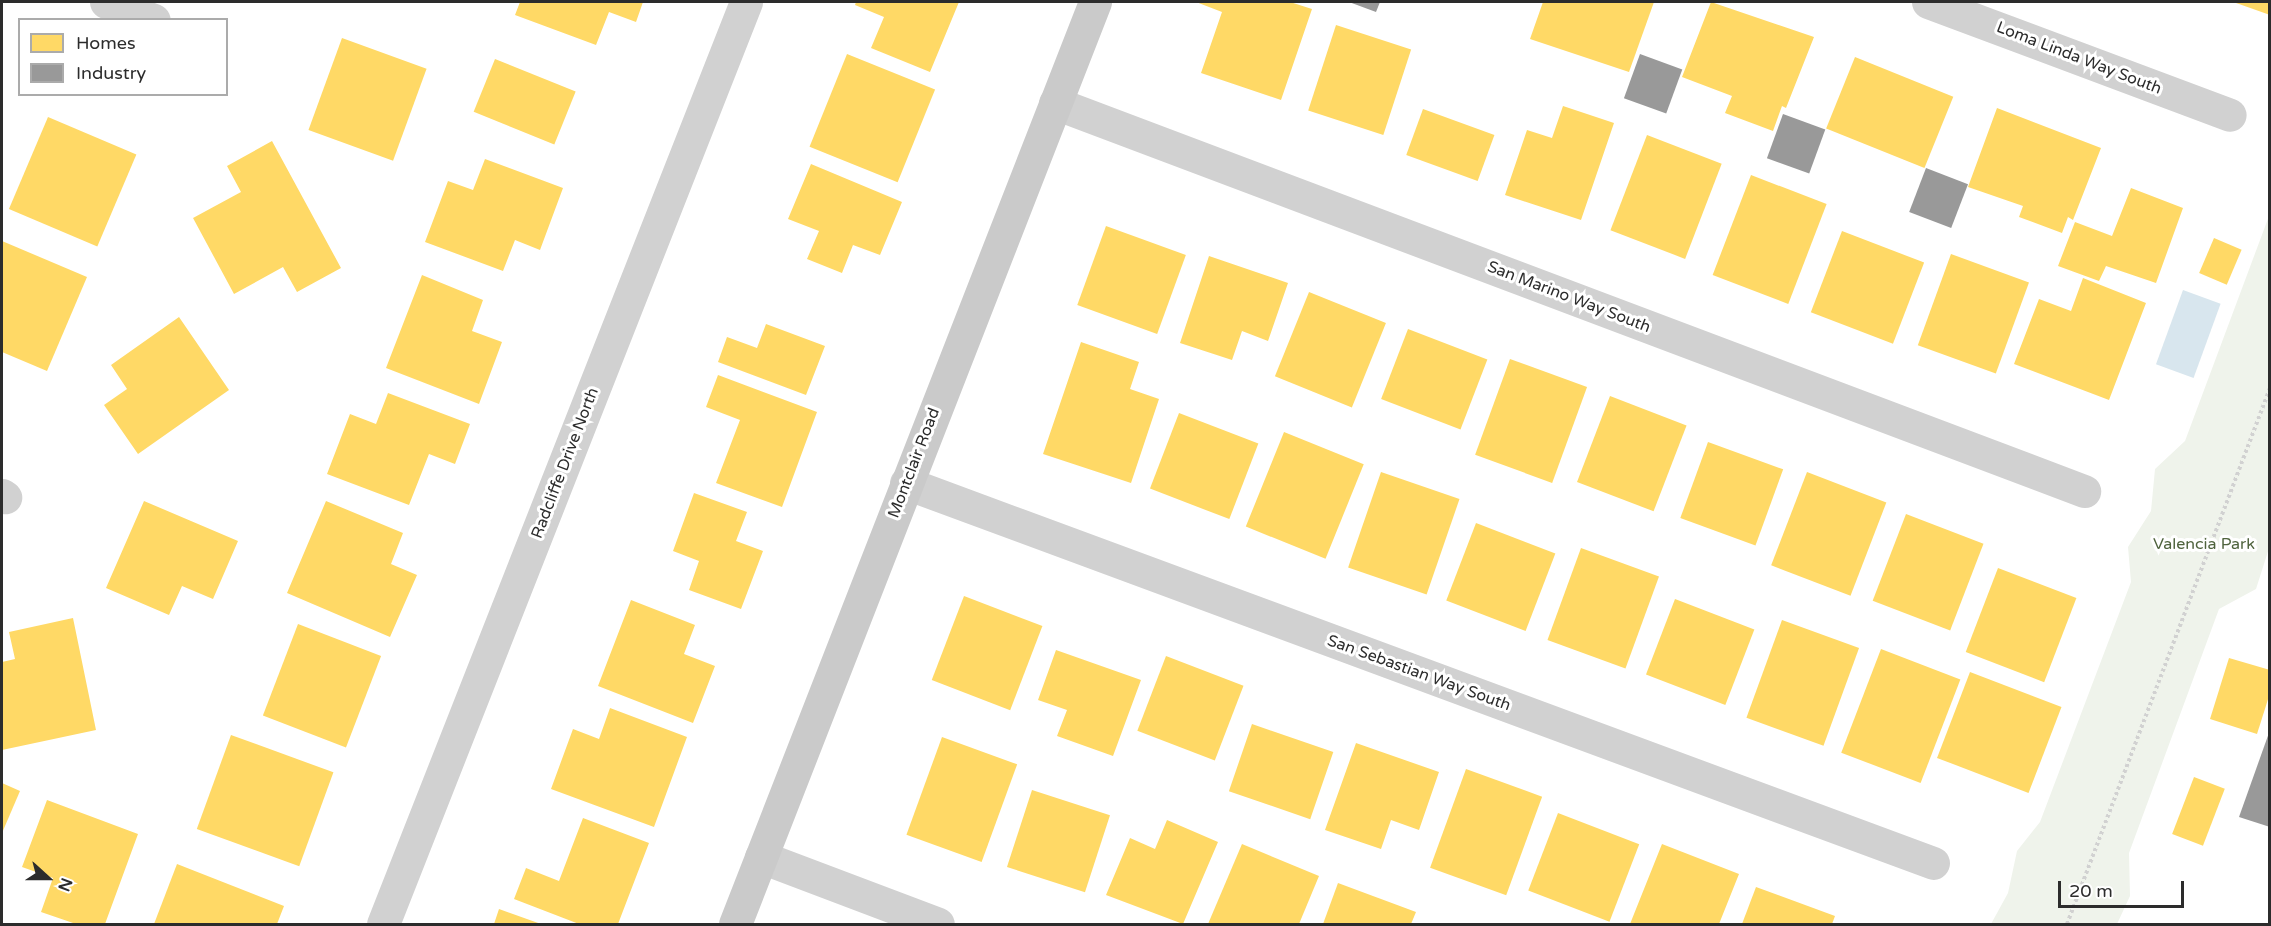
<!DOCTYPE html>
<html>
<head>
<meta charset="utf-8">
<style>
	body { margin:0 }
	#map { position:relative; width:2271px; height:926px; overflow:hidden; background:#fff; font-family:"Varela Round",sans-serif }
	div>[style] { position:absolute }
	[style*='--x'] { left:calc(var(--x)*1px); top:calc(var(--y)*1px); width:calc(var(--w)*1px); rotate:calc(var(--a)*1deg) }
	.green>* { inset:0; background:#eff3eb }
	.water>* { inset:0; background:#d8e6ee; transform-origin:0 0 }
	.homes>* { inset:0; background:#ffd966; transform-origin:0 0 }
	.industry>* { inset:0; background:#999; transform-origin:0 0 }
	.path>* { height:4px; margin-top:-2px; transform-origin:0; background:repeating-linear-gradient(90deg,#d1d1d1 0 3px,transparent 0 6px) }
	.street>* { height:33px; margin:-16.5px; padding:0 16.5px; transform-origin:16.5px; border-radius:16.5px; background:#d1d1d1 }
	.secondary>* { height:33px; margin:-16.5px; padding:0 16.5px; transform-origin:16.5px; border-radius:16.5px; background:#cacaca }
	span { translate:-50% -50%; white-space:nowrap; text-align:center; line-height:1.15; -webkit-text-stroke:6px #fff; paint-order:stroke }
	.street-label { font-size:16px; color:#2c2c2c }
	.park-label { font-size:16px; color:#4f633d }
	.frame { position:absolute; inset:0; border:3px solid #2c2c2c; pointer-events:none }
	.legend { position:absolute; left:18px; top:18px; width:210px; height:78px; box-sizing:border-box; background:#fff; border:2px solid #ababab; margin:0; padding:8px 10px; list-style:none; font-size:18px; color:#2c2c2c }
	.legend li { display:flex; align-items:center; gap:12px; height:30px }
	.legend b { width:30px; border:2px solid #ababab }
	.north { position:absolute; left:18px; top:848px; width:60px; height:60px; -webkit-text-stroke:4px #fff; paint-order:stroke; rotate:111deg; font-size:16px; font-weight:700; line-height:24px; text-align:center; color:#2c2c2c }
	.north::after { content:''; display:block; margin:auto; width:21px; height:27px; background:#2c2c2c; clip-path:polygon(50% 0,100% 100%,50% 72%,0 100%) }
	.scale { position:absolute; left:2058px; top:881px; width:126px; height:27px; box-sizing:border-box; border:3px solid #2c2c2c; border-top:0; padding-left:8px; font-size:18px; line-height:21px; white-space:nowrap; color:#2c2c2c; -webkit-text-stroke:4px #fff; paint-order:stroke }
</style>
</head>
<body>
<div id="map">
	<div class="green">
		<i style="clip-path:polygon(2269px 216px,2270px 545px,2256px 589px,2219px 609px,2129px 853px,2130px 896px,2117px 924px,1991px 924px,2008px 893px,2017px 851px,2040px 822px,2131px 582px,2128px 547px,2151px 511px,2155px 469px,2185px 441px)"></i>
	</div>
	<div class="water">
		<i style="left:2183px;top:290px;width:40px;height:79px;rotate:20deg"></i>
	</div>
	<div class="homes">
		<i style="clip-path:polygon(520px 2px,643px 2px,636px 22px,609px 12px,596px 45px,515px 15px)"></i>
		<i style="clip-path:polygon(856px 2px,959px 2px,930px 72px,871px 48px,884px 17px,855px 5px)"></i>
		<i style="clip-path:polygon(1196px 2px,1290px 2px,1312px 9px,1281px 100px,1201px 73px,1222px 12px)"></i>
		<i style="clip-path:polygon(1543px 2px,1654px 2px,1629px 72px,1530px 39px)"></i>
		<i style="clip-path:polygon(1711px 2px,1814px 37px,1786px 108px,1782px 106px,1773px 131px,1725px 113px,1732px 96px,1682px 77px)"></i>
		<i style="clip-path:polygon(2233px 2px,2270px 2px,2270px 15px,2239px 4px)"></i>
		<i style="left:1336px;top:25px;width:79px;height:90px;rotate:18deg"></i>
		<i style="left:342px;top:38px;width:90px;height:98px;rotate:20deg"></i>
		<i style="left:847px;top:54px;width:95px;height:100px;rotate:22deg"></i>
		<i style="left:1855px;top:57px;width:106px;height:77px;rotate:22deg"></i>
		<i style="left:495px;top:59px;width:87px;height:57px;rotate:22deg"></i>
		<i style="clip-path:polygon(1563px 106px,1614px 123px,1581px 220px,1505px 195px,1527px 130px,1552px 138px)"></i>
		<i style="clip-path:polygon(1997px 108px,2101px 148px,2073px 220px,2068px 217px,2062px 233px,2019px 217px,2023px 206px,1968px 187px)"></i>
		<i style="left:1423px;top:109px;width:76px;height:49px;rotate:20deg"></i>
		<i style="left:48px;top:117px;width:96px;height:100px;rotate:23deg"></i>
		<i style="left:1647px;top:135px;width:80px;height:102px;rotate:21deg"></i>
		<i style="clip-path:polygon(272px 141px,341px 268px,297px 292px,283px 267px,234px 294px,193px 218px,241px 192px,227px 166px)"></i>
		<i style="clip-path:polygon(485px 159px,563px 188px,540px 250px,515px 240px,503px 271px,425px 242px,448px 181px,473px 190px)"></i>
		<i style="clip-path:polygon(811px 164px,902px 202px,880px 255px,853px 245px,842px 273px,807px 259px,819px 231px,788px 219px)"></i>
		<i style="left:1751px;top:175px;width:81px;height:107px;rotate:21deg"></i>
		<i style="clip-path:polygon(2131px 188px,2183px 208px,2156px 283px,2106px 266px,2099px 281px,2058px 266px,2075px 222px,2112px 236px)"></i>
		<i style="left:1106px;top:226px;width:85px;height:84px;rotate:20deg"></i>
		<i style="left:1842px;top:231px;width:88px;height:87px;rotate:21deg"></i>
		<i style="left:2214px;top:238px;width:30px;height:38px;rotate:23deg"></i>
		<i style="clip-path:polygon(2px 241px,87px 277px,47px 371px,2px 352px)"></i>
		<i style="left:1951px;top:254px;width:83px;height:97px;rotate:20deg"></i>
		<i style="clip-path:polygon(1209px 256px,1288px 283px,1268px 341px,1242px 331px,1232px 360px,1180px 343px)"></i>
		<i style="clip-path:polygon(422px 275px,483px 300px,472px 331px,502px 342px,479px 404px,386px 368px)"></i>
		<i style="clip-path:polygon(2083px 278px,2146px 303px,2109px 400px,2014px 364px,2039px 299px,2071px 311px)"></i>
		<i style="left:1309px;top:292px;width:83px;height:91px;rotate:22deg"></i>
		<i style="clip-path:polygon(179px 317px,229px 390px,138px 454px,104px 405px,127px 389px,111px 365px)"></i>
		<i style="clip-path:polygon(766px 324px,825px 346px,806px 395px,718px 362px,727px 337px,757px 348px)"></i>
		<i style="left:1408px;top:329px;width:85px;height:75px;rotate:21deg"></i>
		<i style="clip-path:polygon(1081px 342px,1139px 362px,1130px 389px,1159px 399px,1131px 483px,1043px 454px)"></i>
		<i style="left:1510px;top:359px;width:82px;height:102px;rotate:20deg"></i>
		<i style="clip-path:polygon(718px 375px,817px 412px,782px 507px,716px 483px,740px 420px,706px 407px)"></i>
		<i style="clip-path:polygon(388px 393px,470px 424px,455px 464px,429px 454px,409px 505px,327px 474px,350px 414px,376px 424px)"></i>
		<i style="left:1610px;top:396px;width:82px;height:92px;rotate:21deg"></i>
		<i style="left:1179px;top:413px;width:85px;height:81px;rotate:21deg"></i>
		<i style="left:1284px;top:432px;width:86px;height:102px;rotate:22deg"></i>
		<i style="left:1708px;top:442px;width:80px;height:81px;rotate:20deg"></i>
		<i style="left:1381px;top:472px;width:83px;height:101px;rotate:19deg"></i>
		<i style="left:1807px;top:472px;width:85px;height:100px;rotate:21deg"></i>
		<i style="clip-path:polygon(694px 493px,747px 512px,736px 541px,763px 551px,741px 609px,689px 590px,699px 561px,673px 551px)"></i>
		<i style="clip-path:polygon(144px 501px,238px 541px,213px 599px,182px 586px,169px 615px,106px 588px)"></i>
		<i style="clip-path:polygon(326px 501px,403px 533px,391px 564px,417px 575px,390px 637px,287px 593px)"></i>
		<i style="left:1906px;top:514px;width:83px;height:93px;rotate:21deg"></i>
		<i style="left:1476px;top:523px;width:85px;height:83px;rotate:21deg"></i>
		<i style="left:1581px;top:548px;width:83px;height:98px;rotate:20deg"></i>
		<i style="left:1998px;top:568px;width:84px;height:90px;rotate:21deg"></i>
		<i style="left:964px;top:596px;width:84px;height:90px;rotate:21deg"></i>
		<i style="left:1675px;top:599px;width:85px;height:81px;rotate:21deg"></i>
		<i style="clip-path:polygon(631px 600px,695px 625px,684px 654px,715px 666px,693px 723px,598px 686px)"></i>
		<i style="clip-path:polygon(73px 618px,96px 730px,2px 750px,2px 662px,15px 659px,9px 632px)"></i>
		<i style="left:1782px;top:620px;width:82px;height:104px;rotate:20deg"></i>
		<i style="left:298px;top:624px;width:89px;height:98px;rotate:21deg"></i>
		<i style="left:1881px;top:649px;width:85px;height:111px;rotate:21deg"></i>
		<i style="clip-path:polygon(1056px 650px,1141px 680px,1113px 756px,1057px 736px,1067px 710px,1038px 700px)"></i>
		<i style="left:1166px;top:656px;width:83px;height:80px;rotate:21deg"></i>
		<i style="clip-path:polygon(2229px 658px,2270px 670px,2270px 693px,2257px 734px,2210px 719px)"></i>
		<i style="left:1970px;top:672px;width:98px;height:92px;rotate:21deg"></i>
		<i style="clip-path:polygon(610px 708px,687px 737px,654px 827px,551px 789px,573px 729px,599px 739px)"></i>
		<i style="left:1252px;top:724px;width:86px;height:71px;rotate:19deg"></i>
		<i style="left:231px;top:735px;width:109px;height:100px;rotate:20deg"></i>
		<i style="left:942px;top:737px;width:80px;height:104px;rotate:20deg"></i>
		<i style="clip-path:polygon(1356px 743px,1439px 772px,1419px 830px,1391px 820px,1381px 849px,1325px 830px)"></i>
		<i style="left:1466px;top:769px;width:81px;height:105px;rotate:20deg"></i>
		<i style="left:2194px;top:777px;width:33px;height:61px;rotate:21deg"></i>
		<i style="clip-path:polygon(2px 783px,20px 791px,2px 833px)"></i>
		<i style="left:1032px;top:790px;width:82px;height:81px;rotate:18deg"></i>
		<i style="clip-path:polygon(47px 800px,138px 834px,105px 924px,76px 924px,41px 912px,53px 878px,22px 867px)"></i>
		<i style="left:1558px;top:813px;width:87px;height:83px;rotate:21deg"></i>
		<i style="clip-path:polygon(583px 818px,649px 843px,618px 924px,579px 924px,514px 899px,526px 868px,559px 881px)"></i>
		<i style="clip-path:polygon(1167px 820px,1218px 842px,1183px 924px,1106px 895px,1130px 838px,1155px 849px)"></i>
		<i style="clip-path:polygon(1242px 844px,1319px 876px,1299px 924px,1208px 924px)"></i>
		<i style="clip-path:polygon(1662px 844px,1739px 874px,1719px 924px,1630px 924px)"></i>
		<i style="clip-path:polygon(177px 864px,284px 906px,277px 924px,154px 924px)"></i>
		<i style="clip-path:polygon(1338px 883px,1416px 912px,1411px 924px,1323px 924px)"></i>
		<i style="clip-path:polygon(1756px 887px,1835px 916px,1832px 924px,1742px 924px)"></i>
		<i style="clip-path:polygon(499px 909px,541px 924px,494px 924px)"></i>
	</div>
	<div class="industry">
		<i style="clip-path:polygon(1349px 2px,1380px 2px,1376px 12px)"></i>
		<i style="left:1640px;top:54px;width:45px;height:47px;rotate:20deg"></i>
		<i style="left:1783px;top:114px;width:45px;height:47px;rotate:20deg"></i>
		<i style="left:1926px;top:168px;width:45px;height:47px;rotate:21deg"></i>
		<i style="clip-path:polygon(2270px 730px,2270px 827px,2239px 817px)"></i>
	</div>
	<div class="path">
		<i style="--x:2067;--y:924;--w:573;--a:-69.26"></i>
	</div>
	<div class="street">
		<i style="--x:106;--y:2;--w:51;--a:20.6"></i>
		<i style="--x:1928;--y:2;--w:322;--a:20.5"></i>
		<i style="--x:1055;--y:103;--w:1100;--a:20.66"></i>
		<i style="--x:906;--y:483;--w:1095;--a:20.3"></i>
		<i style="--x:2;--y:495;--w:4;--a:34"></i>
		<i style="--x:761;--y:857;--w:189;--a:20.7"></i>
		<i style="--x:383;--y:924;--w:991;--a:-68.51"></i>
	</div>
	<div class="secondary">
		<i style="--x:735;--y:924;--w:990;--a:-68.67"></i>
	</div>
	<div class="street-label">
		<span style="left:2079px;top:58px;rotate:21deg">Loma Linda Way South</span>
		<span style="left:1569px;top:297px;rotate:21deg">San Marino Way South</span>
		<span style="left:565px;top:463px;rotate:-69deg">Radcliffe Drive North</span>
		<span style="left:914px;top:463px;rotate:-69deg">Montclair Road</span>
		<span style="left:1419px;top:673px;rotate:20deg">San Sebastian Way South</span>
	</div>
	<div class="park-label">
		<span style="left:2204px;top:544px">Valencia Park</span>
	</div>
	<div class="frame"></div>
	<ul class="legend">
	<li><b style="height:16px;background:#ffd966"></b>Homes</li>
	<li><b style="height:16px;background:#999"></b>Industry</li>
	</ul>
	<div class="north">N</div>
	<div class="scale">20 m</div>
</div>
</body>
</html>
